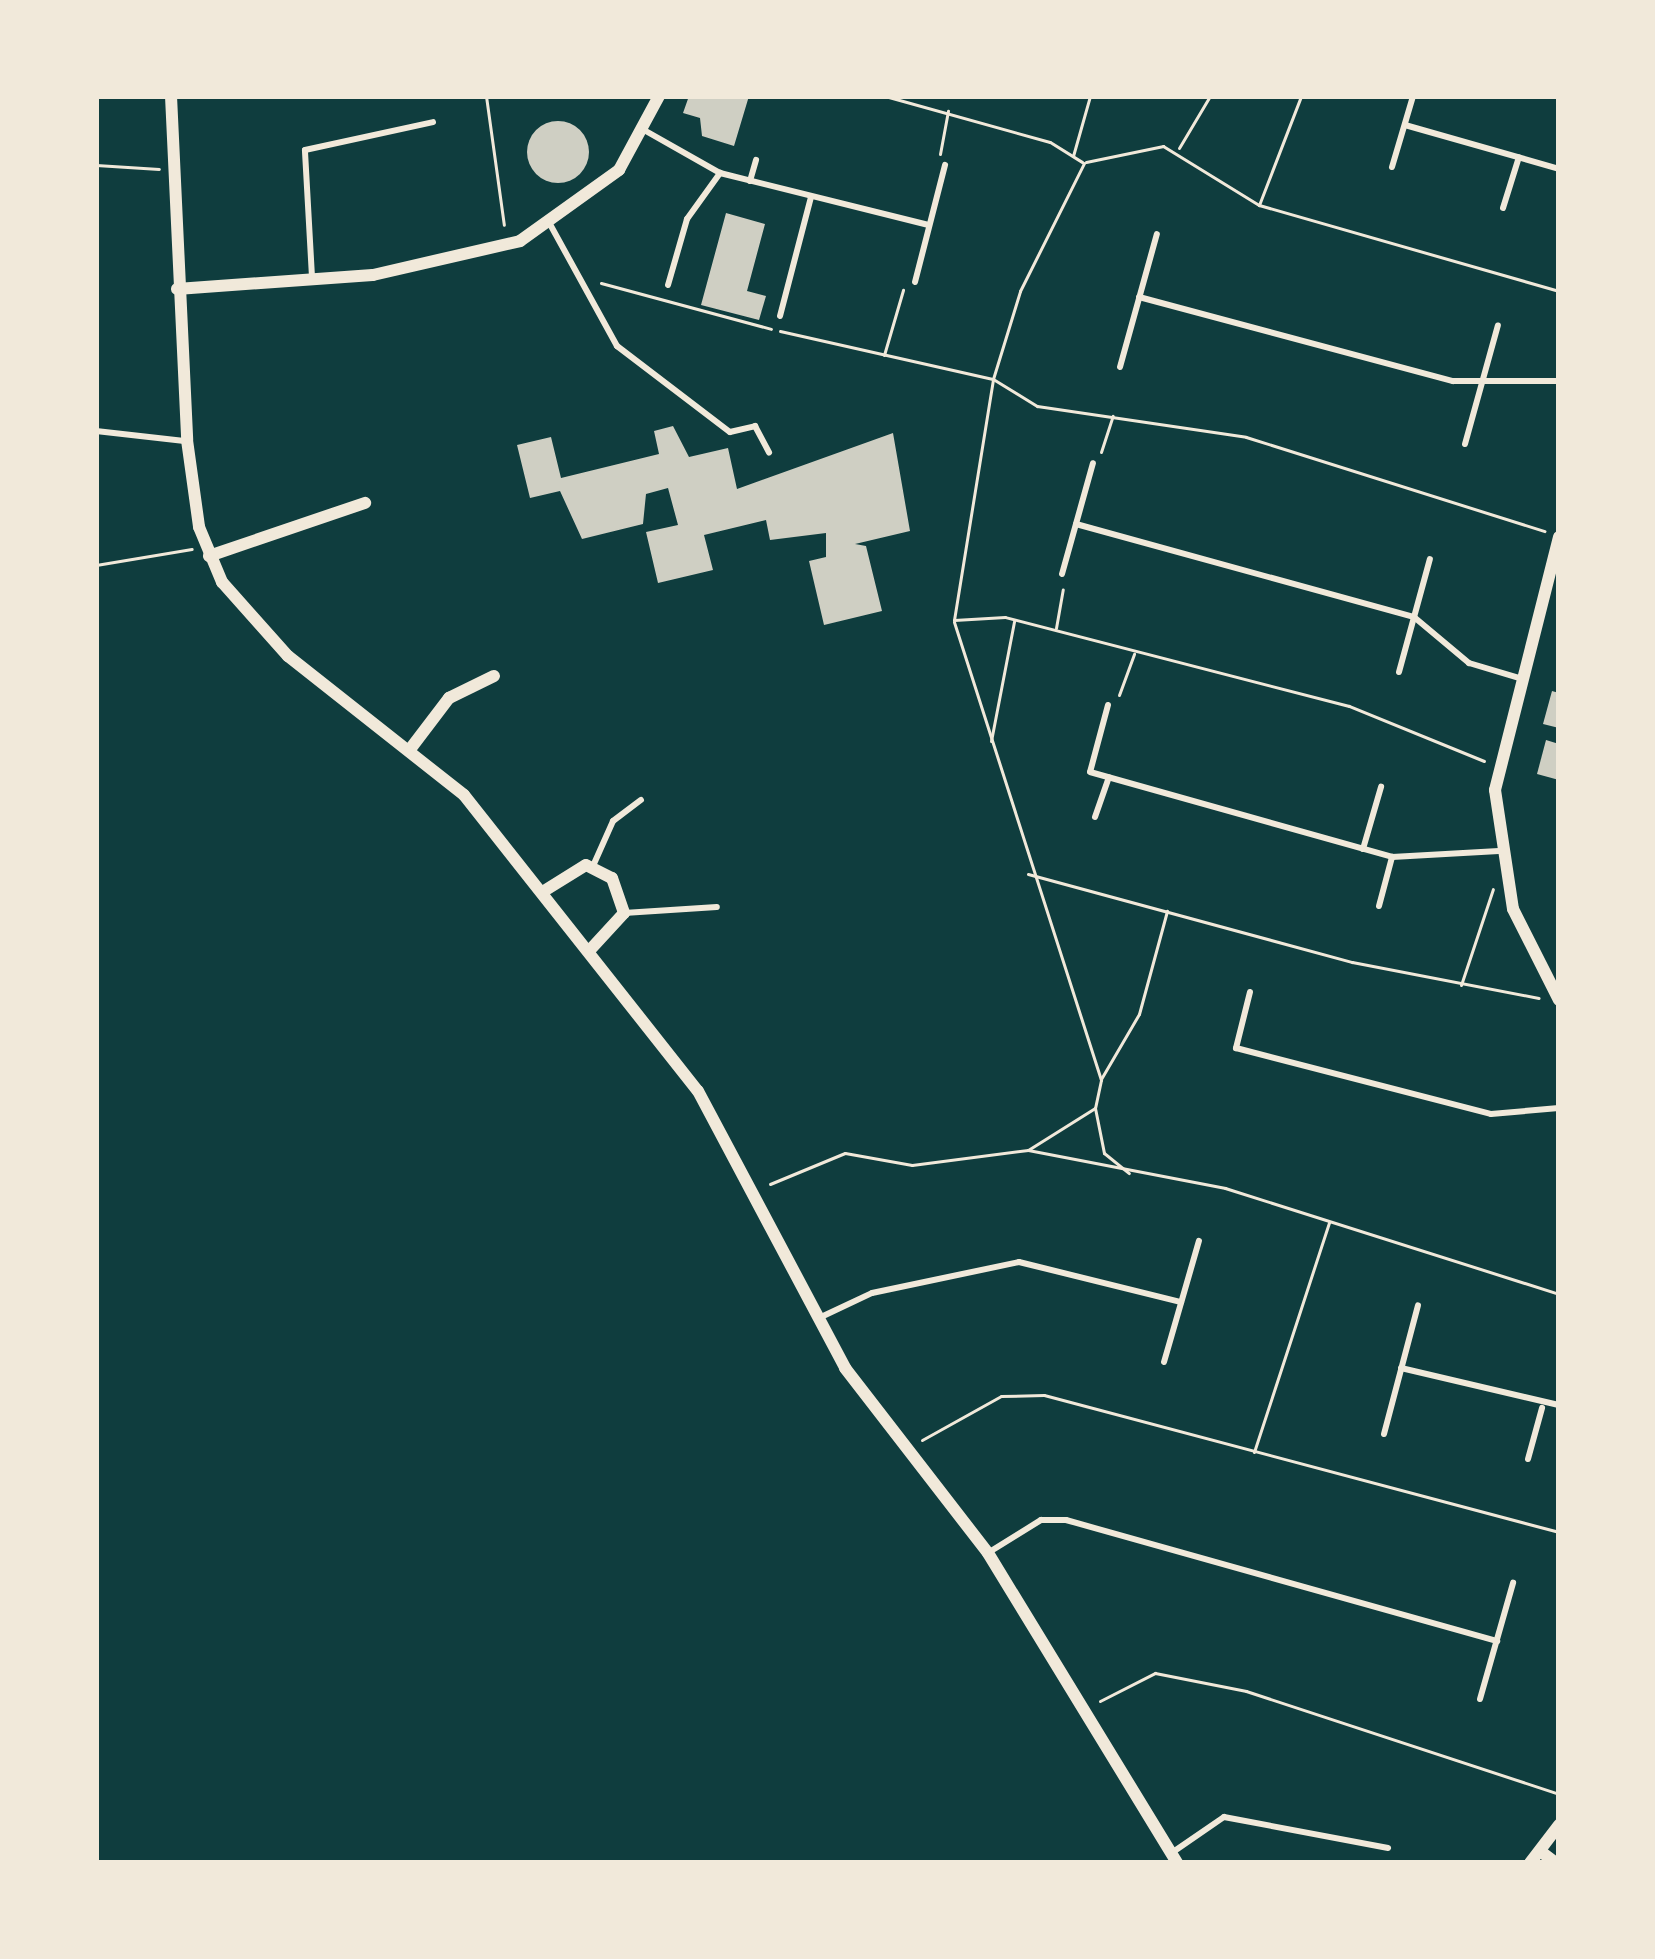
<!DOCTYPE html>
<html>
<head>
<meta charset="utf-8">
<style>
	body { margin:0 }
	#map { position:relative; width:1655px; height:1959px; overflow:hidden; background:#0f3d3e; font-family:Mulish,sans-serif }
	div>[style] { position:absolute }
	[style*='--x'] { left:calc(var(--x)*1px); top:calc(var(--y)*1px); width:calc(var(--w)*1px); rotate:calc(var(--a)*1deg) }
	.building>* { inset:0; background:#cfcfc3 }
	.round { border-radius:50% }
	.path>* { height:3px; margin:-1.5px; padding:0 1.5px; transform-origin:1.5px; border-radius:1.5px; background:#f1e9da }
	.service>* { height:6px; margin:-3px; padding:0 3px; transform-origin:3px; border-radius:3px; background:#f1e9da }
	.minor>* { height:12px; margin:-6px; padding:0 6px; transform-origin:6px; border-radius:6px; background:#f1e9da }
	span { translate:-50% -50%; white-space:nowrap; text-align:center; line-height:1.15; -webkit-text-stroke:12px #f1e9da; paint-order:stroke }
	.frame { position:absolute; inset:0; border:99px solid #f1e9da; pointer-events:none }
</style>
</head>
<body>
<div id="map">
	<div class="building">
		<i style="clip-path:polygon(689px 96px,749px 96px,734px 146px,702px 136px,700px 118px,683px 113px)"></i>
		<i class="round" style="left:527px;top:121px;width:62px;height:62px"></i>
		<i style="clip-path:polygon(726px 213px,765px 224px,747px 291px,766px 296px,759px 320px,701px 305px)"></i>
		<i style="clip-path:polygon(673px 426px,689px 457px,728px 448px,737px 489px,893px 433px,910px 531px,855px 544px,866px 546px,882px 611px,824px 625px,809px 561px,826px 557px,826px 533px,770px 540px,766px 520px,704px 535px,713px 570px,658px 583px,646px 532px,678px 525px,668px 488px,646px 494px,643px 524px,582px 539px,560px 491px,530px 498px,517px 445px,551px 437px,561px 478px,659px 454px,654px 431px)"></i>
		<i style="clip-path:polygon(1552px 691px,1559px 693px,1559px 728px,1543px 724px)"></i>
		<i style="clip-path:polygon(1546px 740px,1559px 744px,1559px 780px,1537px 774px)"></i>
	</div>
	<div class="path">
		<i style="--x:486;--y:96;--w:130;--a:82.1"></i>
		<i style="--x:885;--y:96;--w:171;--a:15.6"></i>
		<i style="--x:1050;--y:142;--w:38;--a:32"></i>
		<i style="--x:1179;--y:148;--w:61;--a:-59.2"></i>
		<i style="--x:940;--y:154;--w:44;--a:-79.5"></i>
		<i style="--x:1073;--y:156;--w:62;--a:-74.2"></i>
		<i style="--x:1086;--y:162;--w:79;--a:-11.7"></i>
		<i style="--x:1163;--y:146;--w:113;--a:31.6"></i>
		<i style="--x:1259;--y:205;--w:312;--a:16"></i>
		<i style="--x:96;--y:165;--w:63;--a:3.6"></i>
		<i style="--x:1259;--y:205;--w:117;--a:-68.9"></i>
		<i style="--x:601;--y:283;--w:176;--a:15.1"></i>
		<i style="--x:780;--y:331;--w:218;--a:12.7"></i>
		<i style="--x:993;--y:379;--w:92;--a:-72.9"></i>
		<i style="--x:1020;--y:291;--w:143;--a:-63.4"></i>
		<i style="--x:884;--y:355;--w:68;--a:-73.7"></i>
		<i style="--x:1101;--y:452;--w:38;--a:-72"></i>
		<i style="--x:96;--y:565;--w:97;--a:-9.5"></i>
		<i style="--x:954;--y:622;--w:481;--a:72.2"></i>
		<i style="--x:1101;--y:1080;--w:29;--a:102"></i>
		<i style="--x:1056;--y:628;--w:39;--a:-80"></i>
		<i style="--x:1119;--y:695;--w:44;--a:-69.9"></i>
		<i style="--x:991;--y:741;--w:122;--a:-79.1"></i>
		<i style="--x:1484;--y:761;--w:146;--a:-157.8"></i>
		<i style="--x:1349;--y:706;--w:355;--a:-165.5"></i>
		<i style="--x:1005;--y:617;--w:51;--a:176.6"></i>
		<i style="--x:954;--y:620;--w:244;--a:-80.8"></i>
		<i style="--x:993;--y:379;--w:52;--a:31.5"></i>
		<i style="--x:1037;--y:406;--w:211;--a:8.4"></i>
		<i style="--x:1246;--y:437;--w:313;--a:17.5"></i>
		<i style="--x:1028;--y:874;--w:336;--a:15.2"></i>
		<i style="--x:1352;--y:962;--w:190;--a:10.9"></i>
		<i style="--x:1461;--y:985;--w:101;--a:-71.6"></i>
		<i style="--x:1101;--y:1079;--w:75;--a:-59.7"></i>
		<i style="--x:1139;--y:1014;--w:107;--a:-74.8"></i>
		<i style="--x:1028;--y:1150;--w:79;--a:-32.1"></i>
		<i style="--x:1095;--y:1108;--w:46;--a:78.7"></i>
		<i style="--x:1104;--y:1153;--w:32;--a:39"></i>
		<i style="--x:770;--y:1184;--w:81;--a:-22.5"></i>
		<i style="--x:845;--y:1153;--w:68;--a:10.2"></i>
		<i style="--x:912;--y:1165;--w:117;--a:-7.4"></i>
		<i style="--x:1028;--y:1150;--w:201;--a:10.9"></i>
		<i style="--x:1225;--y:1188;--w:350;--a:17.6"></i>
		<i style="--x:922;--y:1440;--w:90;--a:-29.1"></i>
		<i style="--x:1001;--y:1396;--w:43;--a:-1.3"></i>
		<i style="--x:1044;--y:1395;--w:533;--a:14.9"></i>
		<i style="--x:1254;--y:1452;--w:242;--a:-71.9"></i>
		<i style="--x:1100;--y:1701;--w:62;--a:-27"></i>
		<i style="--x:1155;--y:1673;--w:93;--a:11.2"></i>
		<i style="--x:1246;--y:1691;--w:330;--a:18.2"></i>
	</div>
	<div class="service">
		<i style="--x:1405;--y:125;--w:160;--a:15.9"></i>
		<i style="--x:644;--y:130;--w:87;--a:29.5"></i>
		<i style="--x:720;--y:173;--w:215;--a:14"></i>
		<i style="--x:1392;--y:167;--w:74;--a:-73.5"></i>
		<i style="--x:750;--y:181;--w:22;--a:-74"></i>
		<i style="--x:1503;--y:208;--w:53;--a:-72.6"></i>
		<i style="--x:551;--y:226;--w:137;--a:61.2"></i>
		<i style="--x:617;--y:346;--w:142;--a:37.3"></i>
		<i style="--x:730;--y:432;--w:26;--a:-13"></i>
		<i style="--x:755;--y:426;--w:30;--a:62"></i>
		<i style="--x:312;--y:277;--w:127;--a:-93.2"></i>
		<i style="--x:305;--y:150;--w:131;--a:-12.3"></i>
		<i style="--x:915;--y:282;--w:121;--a:-75.6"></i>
		<i style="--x:668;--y:285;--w:69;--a:-73.9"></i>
		<i style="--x:687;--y:219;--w:57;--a:-54.3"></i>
		<i style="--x:1139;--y:297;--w:325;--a:15"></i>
		<i style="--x:1453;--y:381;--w:106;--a:0"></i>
		<i style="--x:780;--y:316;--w:123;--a:-75.4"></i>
		<i style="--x:1120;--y:367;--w:138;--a:-74.5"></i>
		<i style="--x:96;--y:431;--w:89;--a:6.5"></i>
		<i style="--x:1465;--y:444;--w:123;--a:-74.5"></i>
		<i style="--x:1076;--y:524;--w:351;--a:15.4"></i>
		<i style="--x:1414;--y:617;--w:72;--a:39.9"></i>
		<i style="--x:1469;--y:663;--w:52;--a:16.7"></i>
		<i style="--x:1062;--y:574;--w:115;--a:-74.4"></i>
		<i style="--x:1399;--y:672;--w:117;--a:-74.7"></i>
		<i style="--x:1108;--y:705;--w:69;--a:105"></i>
		<i style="--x:1090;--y:772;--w:314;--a:15.7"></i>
		<i style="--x:1392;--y:857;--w:107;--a:-3.2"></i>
		<i style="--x:1095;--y:817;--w:42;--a:-70.7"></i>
		<i style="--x:1363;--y:849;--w:65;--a:-73.8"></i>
		<i style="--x:593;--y:866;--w:49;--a:-66"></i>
		<i style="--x:613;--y:821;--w:35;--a:-37"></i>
		<i style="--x:1379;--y:906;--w:51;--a:-75.1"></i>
		<i style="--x:624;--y:913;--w:93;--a:-3.7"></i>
		<i style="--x:1250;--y:992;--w:58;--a:104"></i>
		<i style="--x:1236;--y:1048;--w:263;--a:14.5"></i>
		<i style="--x:1491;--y:1114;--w:68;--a:-5"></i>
		<i style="--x:821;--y:1317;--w:56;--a:-25.2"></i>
		<i style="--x:872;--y:1293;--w:150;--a:-11.9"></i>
		<i style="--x:1019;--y:1262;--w:167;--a:13.9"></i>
		<i style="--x:1164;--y:1362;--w:126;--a:-73.9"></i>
		<i style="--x:1401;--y:1368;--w:162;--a:13.2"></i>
		<i style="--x:1384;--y:1434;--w:133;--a:-75.2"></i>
		<i style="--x:1528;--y:1459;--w:53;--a:-74.6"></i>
		<i style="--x:991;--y:1551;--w:59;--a:-31.8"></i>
		<i style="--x:1041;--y:1520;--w:25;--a:0"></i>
		<i style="--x:1066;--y:1520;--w:448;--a:15.7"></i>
		<i style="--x:1480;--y:1699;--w:121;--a:-74.1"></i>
		<i style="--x:1173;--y:1852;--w:62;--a:-34.5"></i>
		<i style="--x:1224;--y:1817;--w:167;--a:10.7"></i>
	</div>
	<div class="minor">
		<i style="--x:171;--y:96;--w:344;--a:87.3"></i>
		<i style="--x:187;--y:440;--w:88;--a:82.1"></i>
		<i style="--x:199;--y:527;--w:60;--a:67.3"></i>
		<i style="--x:222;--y:582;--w:99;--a:48.3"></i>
		<i style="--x:288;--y:656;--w:224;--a:38.3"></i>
		<i style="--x:464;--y:795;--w:377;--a:51.7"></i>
		<i style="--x:698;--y:1091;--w:314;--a:62"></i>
		<i style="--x:845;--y:1368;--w:234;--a:52.3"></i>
		<i style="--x:988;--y:1553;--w:363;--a:58.6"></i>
		<i style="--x:177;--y:289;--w:196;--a:-4.1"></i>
		<i style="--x:373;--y:275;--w:151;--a:-13"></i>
		<i style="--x:520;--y:241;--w:122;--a:-35.6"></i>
		<i style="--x:619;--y:170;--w:84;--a:-61.6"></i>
		<i style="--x:1559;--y:537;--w:261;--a:104.2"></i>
		<i style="--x:1495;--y:790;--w:120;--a:81.4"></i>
		<i style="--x:1513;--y:909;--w:102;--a:63.2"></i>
		<i style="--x:209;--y:556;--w:165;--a:-18.8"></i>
		<i style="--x:411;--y:748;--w:63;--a:-52.8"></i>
		<i style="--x:449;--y:698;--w:50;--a:-26.1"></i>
		<i style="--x:544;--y:891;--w:49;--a:-31.8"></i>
		<i style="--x:586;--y:865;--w:29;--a:27"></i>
		<i style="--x:612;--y:878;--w:37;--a:71"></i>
		<i style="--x:624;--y:913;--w:52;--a:132.6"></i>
		<i style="--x:1540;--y:1851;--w:20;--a:37"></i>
		<i style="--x:1530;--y:1863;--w:48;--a:-52.7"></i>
	</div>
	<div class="frame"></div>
</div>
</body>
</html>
